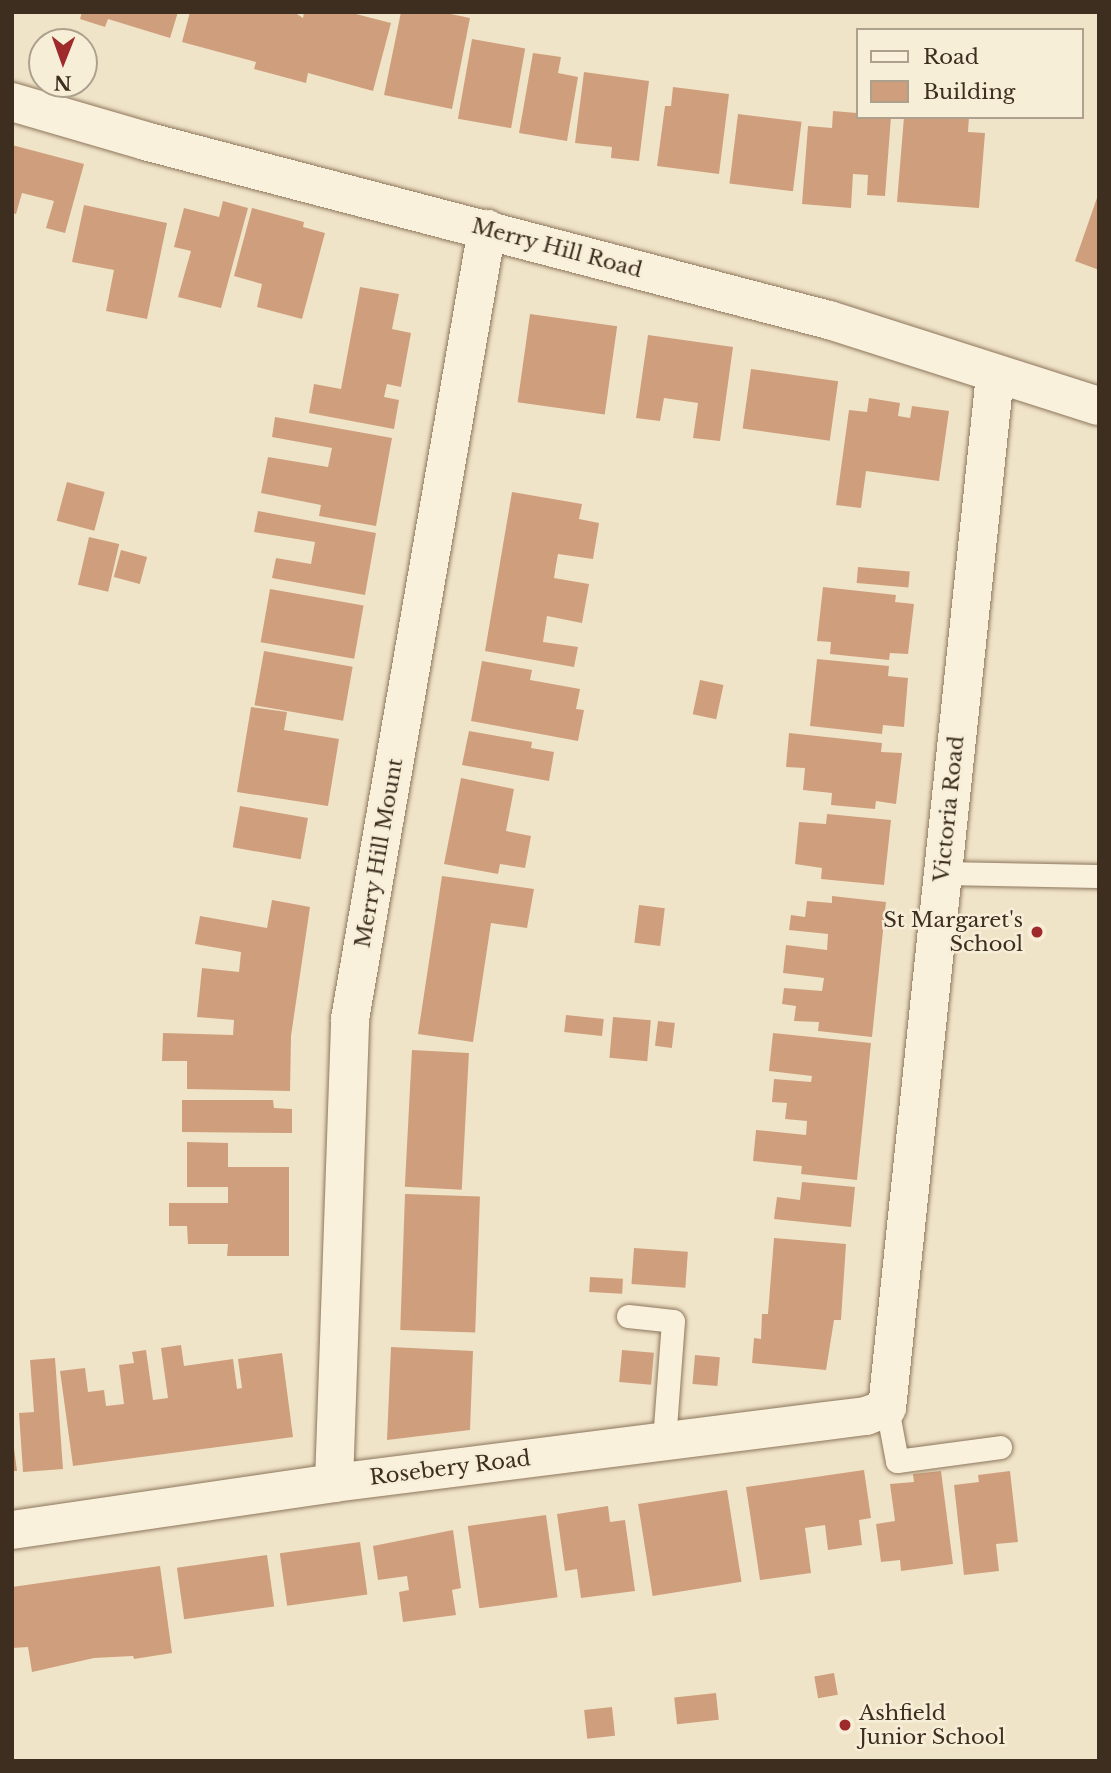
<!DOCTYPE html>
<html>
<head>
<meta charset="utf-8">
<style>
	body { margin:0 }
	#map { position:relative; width:1111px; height:1773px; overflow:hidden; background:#f0e4c8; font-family:"Libre Baskerville",serif }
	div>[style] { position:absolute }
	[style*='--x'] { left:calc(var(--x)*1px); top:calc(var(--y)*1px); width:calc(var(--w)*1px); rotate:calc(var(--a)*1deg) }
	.building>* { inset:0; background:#cf9f7d; transform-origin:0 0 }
	.roads { filter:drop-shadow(0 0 2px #8d765c) drop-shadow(0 0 2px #8d765c) }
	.lane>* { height:23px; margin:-11.5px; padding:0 11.5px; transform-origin:11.5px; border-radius:11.5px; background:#faf1dc }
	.street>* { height:38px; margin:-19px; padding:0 19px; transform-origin:19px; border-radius:19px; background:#faf1dc }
	.secondary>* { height:38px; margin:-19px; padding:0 19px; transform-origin:19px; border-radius:19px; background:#faf1dc }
	.dots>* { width:19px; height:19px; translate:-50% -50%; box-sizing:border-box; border:4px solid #f7eed8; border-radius:50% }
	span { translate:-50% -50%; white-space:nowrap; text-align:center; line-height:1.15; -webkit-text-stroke:5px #f7eed8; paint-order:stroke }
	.street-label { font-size:21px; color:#3d2e20 }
	.poi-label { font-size:21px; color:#3d2e20 }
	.right { translate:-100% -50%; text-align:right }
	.left { translate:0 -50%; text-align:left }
	.frame { position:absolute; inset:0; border:14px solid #3d2e20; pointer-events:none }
	.legend { position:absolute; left:856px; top:28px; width:228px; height:91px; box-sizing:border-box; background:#f7eed8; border:2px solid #ada18e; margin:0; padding:9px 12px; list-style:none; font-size:21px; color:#3d2e20 }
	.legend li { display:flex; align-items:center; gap:14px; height:35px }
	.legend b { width:35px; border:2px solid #ada18e }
	.north { position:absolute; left:28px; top:28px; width:70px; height:70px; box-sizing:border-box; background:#f7eed8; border:2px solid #ada18e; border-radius:50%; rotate:181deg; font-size:19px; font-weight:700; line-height:28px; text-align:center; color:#3d2e20 }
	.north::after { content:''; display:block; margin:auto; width:24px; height:32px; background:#9e2a2b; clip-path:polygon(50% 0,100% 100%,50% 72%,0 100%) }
</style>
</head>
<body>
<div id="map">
	<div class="building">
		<i style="clip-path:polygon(82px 12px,178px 12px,170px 38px,108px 19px,105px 27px,80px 19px)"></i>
		<i style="clip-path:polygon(190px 12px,294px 12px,303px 18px,304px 12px,348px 12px,391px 23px,373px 91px,308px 73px,306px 83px,254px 69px,256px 62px,182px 42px)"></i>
		<i style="clip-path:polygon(401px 12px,441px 12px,470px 18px,452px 109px,384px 95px)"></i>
		<i style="left:472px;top:39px;width:54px;height:81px;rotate:10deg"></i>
		<i style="clip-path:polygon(533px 53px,561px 57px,558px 73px,578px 77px,567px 141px,519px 133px)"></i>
		<i style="clip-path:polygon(584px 72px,649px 81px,639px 161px,611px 158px,612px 147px,575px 143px)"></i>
		<i style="clip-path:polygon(673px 87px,729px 94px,719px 174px,657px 166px,665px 106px,671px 106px)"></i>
		<i style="clip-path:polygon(833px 111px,857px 113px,857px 117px,891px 117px,885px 196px,867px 195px,868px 175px,853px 174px,851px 208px,802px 204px,808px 126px,832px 128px)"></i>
		<i style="left:738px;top:114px;width:64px;height:70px;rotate:7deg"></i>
		<i style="clip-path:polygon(904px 117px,969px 117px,968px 132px,985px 133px,979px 208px,897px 202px)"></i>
		<i style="clip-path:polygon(12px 145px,84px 164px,65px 233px,46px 228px,54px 201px,22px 193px,16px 214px,12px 213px)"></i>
		<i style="clip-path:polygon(1098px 195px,1099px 196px,1099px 270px,1075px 261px)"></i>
		<i style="clip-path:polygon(223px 201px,248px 208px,221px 308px,178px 297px,191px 251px,174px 247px,184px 208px,219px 217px)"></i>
		<i style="clip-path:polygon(84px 205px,167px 223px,147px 319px,106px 311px,114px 270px,72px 262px)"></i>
		<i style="clip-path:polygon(252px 208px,304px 222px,303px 227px,325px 233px,302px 319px,257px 307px,262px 284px,234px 276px)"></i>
		<i style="clip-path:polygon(360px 287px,399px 294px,392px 329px,411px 333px,401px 387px,387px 384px,384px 397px,399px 400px,394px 429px,309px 413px,314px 384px,341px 389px)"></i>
		<i style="left:530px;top:314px;width:88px;height:89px;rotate:8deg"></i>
		<i style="clip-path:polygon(648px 335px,733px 347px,720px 441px,693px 438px,698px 403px,664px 398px,660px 421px,636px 418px)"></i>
		<i style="left:751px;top:369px;width:88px;height:60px;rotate:8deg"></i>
		<i style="clip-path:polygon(869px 398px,900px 403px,898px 416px,910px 418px,912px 406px,949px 411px,939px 481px,866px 471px,861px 508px,836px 505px,849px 410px,867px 412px)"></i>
		<i style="clip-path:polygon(275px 417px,392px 438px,376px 526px,319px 516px,321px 505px,261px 493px,268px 457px,328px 467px,332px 448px,272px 437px)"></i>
		<i style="left:67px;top:482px;width:39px;height:40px;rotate:15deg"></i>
		<i style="clip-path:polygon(512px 492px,582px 504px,579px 519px,599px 523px,593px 559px,558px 554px,556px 565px,554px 578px,589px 584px,582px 623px,547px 616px,543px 642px,578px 647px,574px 667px,485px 651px)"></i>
		<i style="clip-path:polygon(258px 511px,376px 533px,365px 595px,272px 578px,276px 558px,311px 564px,315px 542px,254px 532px)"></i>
		<i style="left:89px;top:537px;width:31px;height:49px;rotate:13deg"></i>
		<i style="left:121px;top:550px;width:27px;height:28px;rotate:15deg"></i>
		<i style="left:858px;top:567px;width:52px;height:16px;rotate:5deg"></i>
		<i style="clip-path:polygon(823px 587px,896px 595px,895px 602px,914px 604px,908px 654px,890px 653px,889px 660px,830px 654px,831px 642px,817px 641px)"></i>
		<i style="left:270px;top:589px;width:95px;height:54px;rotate:10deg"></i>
		<i style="left:264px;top:651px;width:90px;height:55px;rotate:10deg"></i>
		<i style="clip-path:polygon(817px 659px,889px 666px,888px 676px,908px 678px,904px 727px,883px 725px,882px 734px,810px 726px)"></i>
		<i style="clip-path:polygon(482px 661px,532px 670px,530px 680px,580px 689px,576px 709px,584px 710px,578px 741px,471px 721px)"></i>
		<i style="left:700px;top:680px;width:24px;height:35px;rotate:12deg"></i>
		<i style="clip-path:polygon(251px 707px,287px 712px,284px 730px,339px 739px,328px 806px,237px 792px)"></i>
		<i style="clip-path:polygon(469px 731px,532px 742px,531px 748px,554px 752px,549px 781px,462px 765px)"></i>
		<i style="clip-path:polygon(789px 733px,882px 743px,881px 752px,902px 753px,896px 804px,876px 801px,875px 809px,831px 805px,832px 793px,803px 790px,805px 768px,786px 767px)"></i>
		<i style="clip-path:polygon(461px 778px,514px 789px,506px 831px,531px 836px,525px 868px,500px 864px,498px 874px,444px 864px)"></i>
		<i style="left:240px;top:806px;width:69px;height:42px;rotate:10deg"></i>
		<i style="clip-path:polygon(827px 814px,891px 820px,884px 885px,821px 879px,822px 868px,795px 864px,799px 822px,826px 824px)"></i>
		<i style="clip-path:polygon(442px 876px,534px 889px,527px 928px,491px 923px,473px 1042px,418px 1034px)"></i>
		<i style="clip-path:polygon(832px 896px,886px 902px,872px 1037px,818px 1031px,819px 1022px,794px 1021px,796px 1006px,782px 1004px,784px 988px,822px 991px,824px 978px,783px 973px,786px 945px,827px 950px,828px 934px,789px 930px,791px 915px,805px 917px,807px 901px,832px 903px)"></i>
		<i style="clip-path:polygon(272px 900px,310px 907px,291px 1036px,290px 1091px,187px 1089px,187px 1061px,162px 1061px,163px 1033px,233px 1035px,234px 1020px,197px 1017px,202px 968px,239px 972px,241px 952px,195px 944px,200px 916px,267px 928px)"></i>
		<i style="left:639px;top:905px;width:26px;height:38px;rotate:7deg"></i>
		<i style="left:566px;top:1015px;width:38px;height:17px;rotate:6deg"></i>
		<i style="left:613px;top:1017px;width:38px;height:41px;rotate:5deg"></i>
		<i style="left:658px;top:1021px;width:17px;height:25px;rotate:7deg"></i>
		<i style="clip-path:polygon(773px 1033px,871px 1043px,857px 1180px,801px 1174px,802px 1166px,753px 1161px,756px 1130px,806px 1135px,807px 1121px,785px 1119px,787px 1103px,772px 1102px,774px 1079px,811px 1082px,812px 1076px,769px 1071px)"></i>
		<i style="left:412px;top:1050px;width:57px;height:137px;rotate:3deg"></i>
		<i style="clip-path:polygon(182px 1100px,273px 1100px,274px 1108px,292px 1109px,292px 1133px,182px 1132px)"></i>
		<i style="clip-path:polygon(187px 1142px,228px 1143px,228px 1167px,289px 1167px,289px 1256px,227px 1256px,228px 1244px,188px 1244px,187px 1226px,169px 1226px,169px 1203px,228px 1203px,228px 1187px,187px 1187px)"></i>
		<i style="clip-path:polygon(802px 1182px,855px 1187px,851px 1227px,774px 1219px,777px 1197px,800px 1200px)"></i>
		<i style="left:405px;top:1194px;width:75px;height:136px;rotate:2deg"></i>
		<i style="clip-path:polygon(774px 1238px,846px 1244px,841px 1320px,834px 1320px,826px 1370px,752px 1363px,754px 1338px,761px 1339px,762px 1314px,768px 1314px)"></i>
		<i style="left:634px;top:1248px;width:54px;height:36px;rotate:4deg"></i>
		<i style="left:590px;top:1277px;width:33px;height:15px;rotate:3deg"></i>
		<i style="clip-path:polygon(181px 1345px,184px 1366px,233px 1359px,237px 1389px,242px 1388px,238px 1359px,282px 1353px,293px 1437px,73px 1466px,60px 1371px,85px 1368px,88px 1392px,104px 1390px,106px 1406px,124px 1404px,119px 1365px,134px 1363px,132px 1352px,146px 1350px,153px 1400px,168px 1398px,161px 1348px)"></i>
		<i style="clip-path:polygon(391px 1347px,473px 1351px,470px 1430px,387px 1440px)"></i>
		<i style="left:622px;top:1350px;width:32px;height:32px;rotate:5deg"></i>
		<i style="left:695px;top:1355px;width:25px;height:29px;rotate:5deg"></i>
		<i style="clip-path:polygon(55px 1358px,63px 1469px,23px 1472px,19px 1413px,34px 1412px,30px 1360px)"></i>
		<i style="clip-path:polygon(12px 1433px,17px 1471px,12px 1471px)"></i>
		<i style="clip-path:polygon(864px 1470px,871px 1518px,859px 1520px,862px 1545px,828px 1550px,825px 1525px,805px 1528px,811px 1573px,760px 1580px,746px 1487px)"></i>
		<i style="clip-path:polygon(941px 1471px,953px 1564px,901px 1571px,900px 1560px,881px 1562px,876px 1524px,895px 1521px,890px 1484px,914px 1482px,913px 1474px)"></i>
		<i style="clip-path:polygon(1010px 1471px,1018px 1542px,996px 1544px,999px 1571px,964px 1575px,954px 1485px,979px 1482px,978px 1475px)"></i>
		<i style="left:727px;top:1490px;width:93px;height:90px;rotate:81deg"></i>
		<i style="clip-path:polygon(608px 1506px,610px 1522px,625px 1520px,635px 1591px,581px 1598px,577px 1569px,565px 1571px,557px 1514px)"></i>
		<i style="left:546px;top:1515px;width:83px;height:79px;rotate:82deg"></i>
		<i style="clip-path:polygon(453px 1530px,461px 1588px,452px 1590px,456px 1615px,403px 1622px,399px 1592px,409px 1590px,407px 1576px,378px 1580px,373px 1546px)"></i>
		<i style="left:360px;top:1542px;width:53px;height:81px;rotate:82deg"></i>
		<i style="left:267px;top:1555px;width:52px;height:91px;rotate:82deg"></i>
		<i style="clip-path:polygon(160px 1566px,172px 1653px,134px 1659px,133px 1656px,94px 1658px,32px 1672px,28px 1647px,12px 1648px,12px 1587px)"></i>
		<i style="left:834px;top:1673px;width:22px;height:20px;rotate:80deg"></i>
		<i style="left:716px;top:1693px;width:27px;height:42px;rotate:84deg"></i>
		<i style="left:612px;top:1707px;width:29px;height:28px;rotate:84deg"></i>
	</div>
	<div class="roads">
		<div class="lane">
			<i style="--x:942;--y:873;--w:157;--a:1.1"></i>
			<i style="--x:628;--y:1316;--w:45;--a:6.3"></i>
			<i style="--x:673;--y:1321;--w:120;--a:94.3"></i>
			<i style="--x:887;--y:1408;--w:54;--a:79.3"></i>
			<i style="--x:897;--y:1461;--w:104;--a:-7.7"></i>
		</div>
		<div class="street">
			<i style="--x:334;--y:1483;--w:464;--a:-88"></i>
			<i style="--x:350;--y:1019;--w:802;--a:-80.16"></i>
			<i style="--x:12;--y:1530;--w:325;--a:-8.3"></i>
			<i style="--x:334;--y:1483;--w:536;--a:-7.18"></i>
			<i style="--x:866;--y:1416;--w:22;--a:-21"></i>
			<i style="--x:887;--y:1408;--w:1038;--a:-84.03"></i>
		</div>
		<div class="secondary">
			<i style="--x:12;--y:102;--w:139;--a:16.3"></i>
			<i style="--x:145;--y:141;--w:707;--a:14.67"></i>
			<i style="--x:829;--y:320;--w:283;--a:17.7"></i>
		</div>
	</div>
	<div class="dots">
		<i style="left:1037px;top:932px;background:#9e2a2b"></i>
		<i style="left:845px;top:1725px;background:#9e2a2b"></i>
	</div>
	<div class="street-label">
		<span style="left:557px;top:248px;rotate:15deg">Merry Hill Road</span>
		<span style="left:949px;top:809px;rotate:-84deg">Victoria Road</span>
		<span style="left:379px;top:853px;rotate:-80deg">Merry Hill Mount</span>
		<span style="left:450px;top:1468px;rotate:-7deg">Rosebery Road</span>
	</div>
	<div class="poi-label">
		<span class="right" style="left:1023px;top:932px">St Margaret's<br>School</span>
		<span class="left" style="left:859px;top:1725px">Ashfield<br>Junior School</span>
	</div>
	<div class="frame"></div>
	<ul class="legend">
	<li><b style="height:9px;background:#faf1dc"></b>Road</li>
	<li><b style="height:19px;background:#cf9f7d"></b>Building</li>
	</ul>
	<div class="north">N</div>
</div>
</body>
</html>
